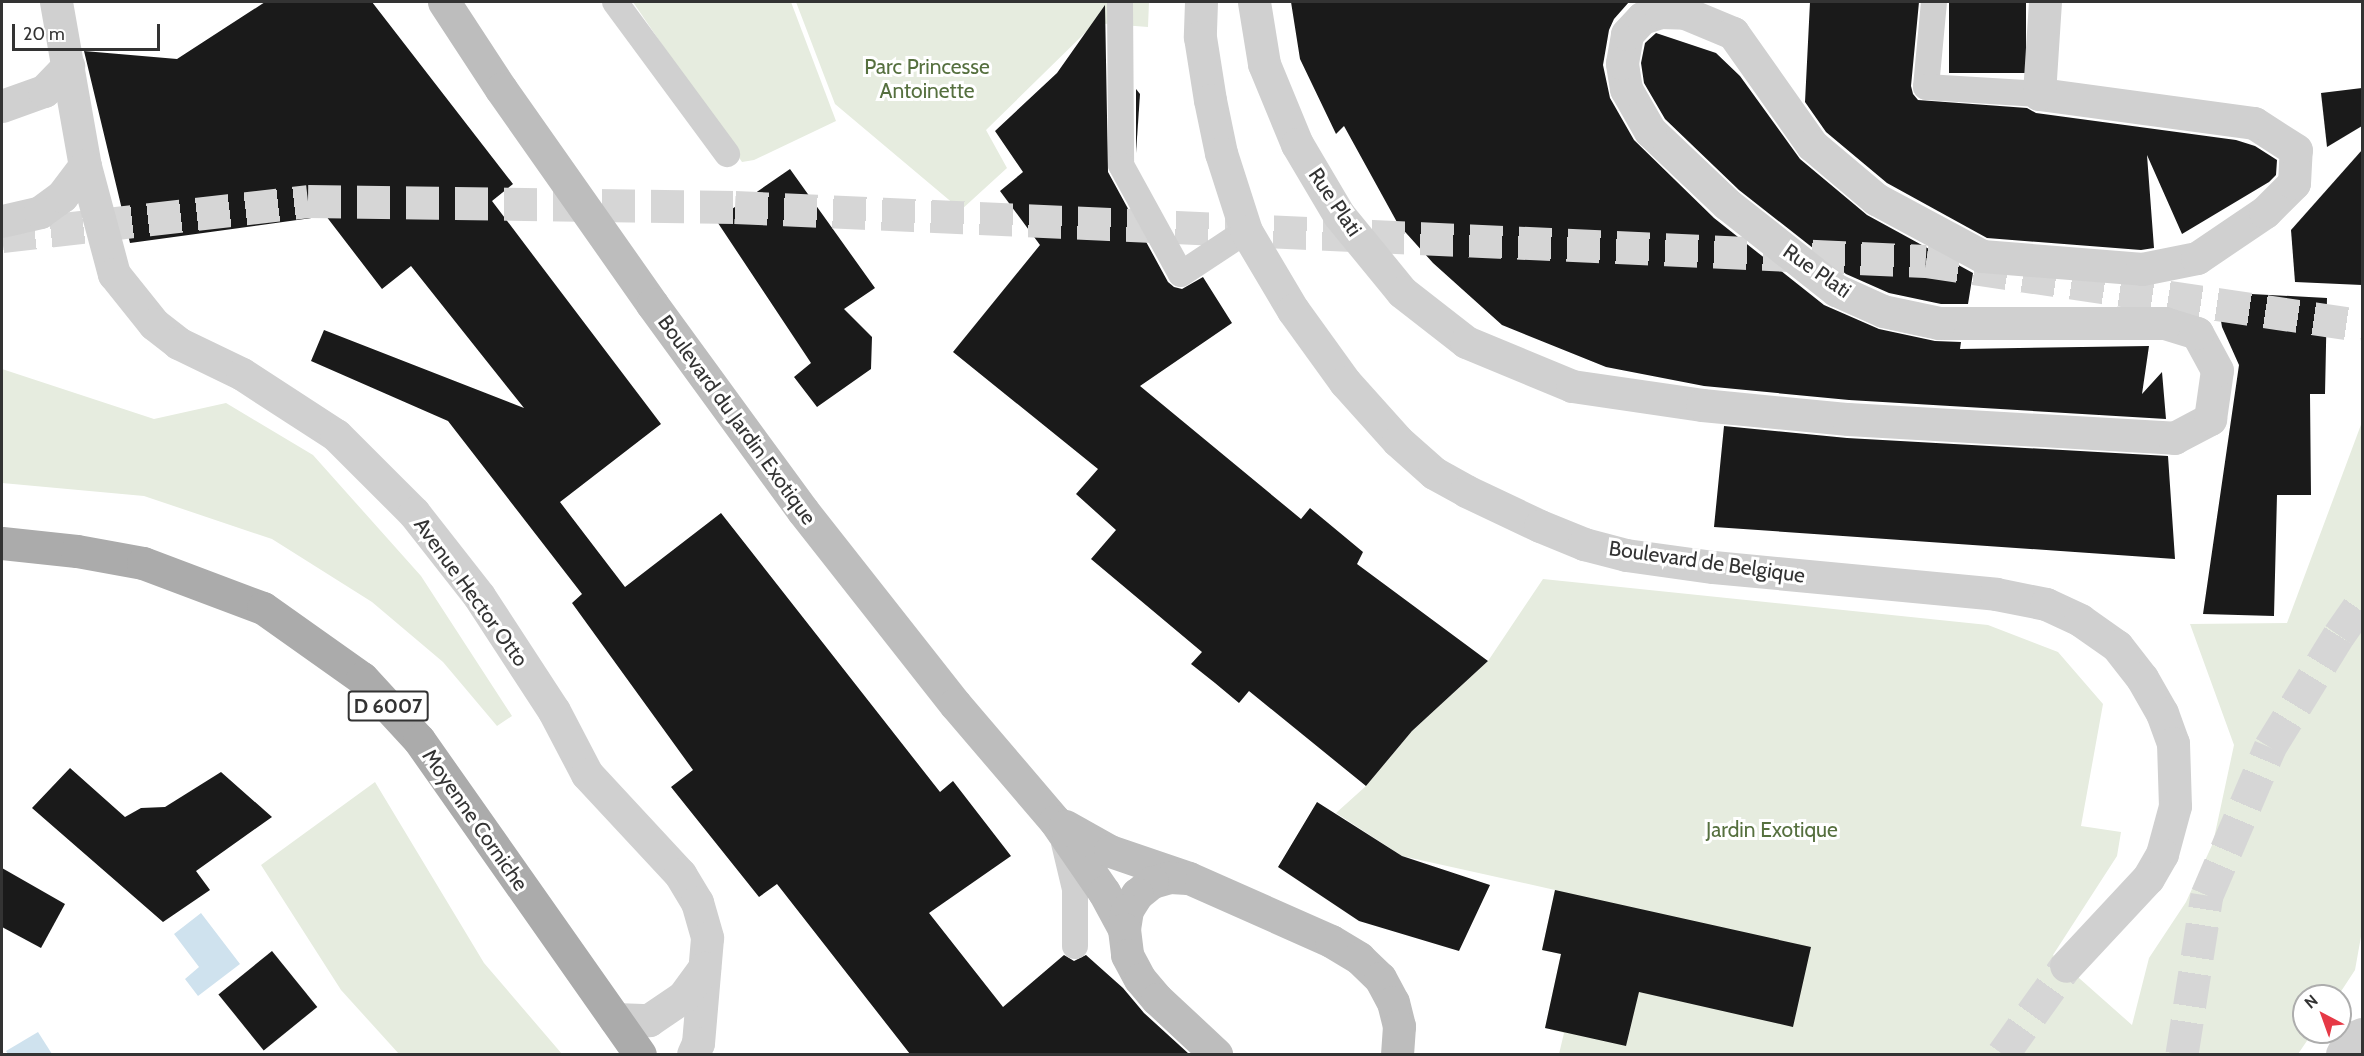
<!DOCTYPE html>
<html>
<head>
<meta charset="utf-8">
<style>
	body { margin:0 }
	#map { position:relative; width:2364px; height:1056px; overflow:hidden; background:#fff; font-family:Cabin,sans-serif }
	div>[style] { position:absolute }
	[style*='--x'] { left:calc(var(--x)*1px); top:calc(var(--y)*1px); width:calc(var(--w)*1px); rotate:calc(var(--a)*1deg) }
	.green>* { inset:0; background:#e6ecdf }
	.water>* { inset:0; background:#cfe2ee }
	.building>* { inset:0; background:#1a1a1a; transform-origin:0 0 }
	.tertiary-tunnel>* { height:33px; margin-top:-16.5px; transform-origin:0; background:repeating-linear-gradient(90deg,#d6d6d6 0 33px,transparent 0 49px) }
	.primary-tunnel>* { height:33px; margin-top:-16.5px; transform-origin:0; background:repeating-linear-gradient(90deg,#d6d6d6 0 33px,transparent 0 49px) }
	.service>* { height:26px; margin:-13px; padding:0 13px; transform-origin:13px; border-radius:13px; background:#d0d0d0 }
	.minor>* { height:33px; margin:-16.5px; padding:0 16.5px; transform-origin:16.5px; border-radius:16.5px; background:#d0d0d0 }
	.tertiary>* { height:33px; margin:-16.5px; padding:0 16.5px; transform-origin:16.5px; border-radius:16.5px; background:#d0d0d0 }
	.secondary>* { height:33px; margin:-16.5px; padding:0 16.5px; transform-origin:16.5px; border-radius:16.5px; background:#bdbdbd }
	.primary>* { height:33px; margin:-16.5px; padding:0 16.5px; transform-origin:16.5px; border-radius:16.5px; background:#ababab }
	span { translate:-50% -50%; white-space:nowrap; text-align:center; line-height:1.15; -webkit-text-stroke:6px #fff; paint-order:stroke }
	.shield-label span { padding:2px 4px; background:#fff; border:2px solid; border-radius:4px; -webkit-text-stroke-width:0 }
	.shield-label { font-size:20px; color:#333; font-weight:700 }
	.park-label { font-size:21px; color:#56703f }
	.street-label { font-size:21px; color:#333 }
	.frame { position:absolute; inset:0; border:3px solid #333; pointer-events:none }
	.north { position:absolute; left:2292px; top:984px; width:60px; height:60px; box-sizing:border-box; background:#fff; border:2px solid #adadad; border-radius:50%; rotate:319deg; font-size:16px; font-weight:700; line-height:24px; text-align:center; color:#333 }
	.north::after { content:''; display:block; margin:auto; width:21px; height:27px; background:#e63946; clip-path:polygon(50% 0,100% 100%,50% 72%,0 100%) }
	.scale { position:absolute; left:12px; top:24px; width:148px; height:27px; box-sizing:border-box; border:3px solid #333; border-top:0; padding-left:8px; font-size:18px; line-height:21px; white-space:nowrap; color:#333; -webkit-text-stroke:4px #fff; paint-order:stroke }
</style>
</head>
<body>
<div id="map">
	<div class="green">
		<i style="clip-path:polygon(633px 2px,791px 2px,836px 121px,754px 160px,742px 162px)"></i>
		<i style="clip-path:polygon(796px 2px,1149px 2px,1148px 27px,1096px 23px,1088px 30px,986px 130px,1007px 168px,961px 210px,835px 104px)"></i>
		<i style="clip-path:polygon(2px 369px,154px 419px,226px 403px,313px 455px,421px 576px,512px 716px,497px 726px,443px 662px,372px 602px,272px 539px,144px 496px,2px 483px)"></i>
		<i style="clip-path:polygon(2362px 422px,2362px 931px,2355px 970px,2338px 996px,2304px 996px,2304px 1032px,2313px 1032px,2298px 1054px,1559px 1054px,1564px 1033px,1545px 1028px,1561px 954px,1542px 950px,1555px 890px,1402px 856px,1336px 813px,1366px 786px,1412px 731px,1488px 661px,1543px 579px,1988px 625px,2058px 652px,2103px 704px,2081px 826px,2121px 832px,2117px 856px,2053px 955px,2132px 1025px,2149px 958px,2186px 902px,2213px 843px,2234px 745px,2190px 624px,2287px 623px)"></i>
		<i style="clip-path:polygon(375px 782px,484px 963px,562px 1054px,399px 1054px,341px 990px,261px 865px)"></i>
	</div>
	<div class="water">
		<i style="clip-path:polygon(201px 913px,240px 964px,198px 996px,185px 979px,199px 967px,174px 934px)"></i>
		<i style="clip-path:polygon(38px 1032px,52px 1054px,8px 1054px,6px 1051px)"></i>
	</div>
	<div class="building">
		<i style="clip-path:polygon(265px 2px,372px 2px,513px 184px,492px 201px,661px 424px,560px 502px,625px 587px,721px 513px,940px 792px,953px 781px,1011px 856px,929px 913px,1003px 1007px,1064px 955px,1074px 961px,1086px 955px,1123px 988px,1144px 1013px,1189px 1054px,910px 1054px,777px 884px,759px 897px,671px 787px,693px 770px,572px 603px,582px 594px,448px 421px,311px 361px,324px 330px,524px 408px,411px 266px,382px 289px,326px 216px,130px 243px,84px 51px,177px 59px)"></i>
		<i style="clip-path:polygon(1291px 2px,1629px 2px,1614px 19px,1609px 30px,1603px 65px,1610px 98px,1634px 140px,1714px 218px,1824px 305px,1879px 329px,1935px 341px,1961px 342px,1960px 349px,2149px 346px,2142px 394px,2162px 372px,2166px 419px,1849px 400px,1704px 386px,1606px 367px,1502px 325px,1433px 263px,1398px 224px,1344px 126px,1336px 134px,1300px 59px)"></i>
		<i style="clip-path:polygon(1810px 2px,1919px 2px,1911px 86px,1913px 94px,1918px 100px,2027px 108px,2036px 113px,2236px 140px,2255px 146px,2277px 160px,2276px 175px,2269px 182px,2182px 234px,2147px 155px,2154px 248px,2141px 250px,1987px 238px,1887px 183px,1826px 132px,1805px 102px)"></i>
		<i style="left:1949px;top:2px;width:77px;height:71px"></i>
		<i style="clip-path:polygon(1105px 5px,1108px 172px,1168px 282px,1174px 287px,1182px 289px,1203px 277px,1232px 323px,1140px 386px,1301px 519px,1310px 508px,1363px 552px,1357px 564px,1488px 661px,1412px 731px,1366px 786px,1249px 691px,1239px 703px,1215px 683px,1191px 664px,1202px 652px,1091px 559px,1116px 530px,1076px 494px,1098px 469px,953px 352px,1040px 245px,1000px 191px,1023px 172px,995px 131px,1057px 73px)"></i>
		<i style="clip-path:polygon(1656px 33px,1716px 53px,1740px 76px,1800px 159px,1867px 215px,1973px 273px,1968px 304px,1941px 304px,1889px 293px,1846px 274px,1739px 190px,1665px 119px,1644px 83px,1641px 63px,1645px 43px)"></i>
		<i style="clip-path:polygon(2362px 88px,2362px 126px,2327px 147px,2321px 93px)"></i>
		<i style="clip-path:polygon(1136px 89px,1140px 94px,1136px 153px)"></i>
		<i style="clip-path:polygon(2362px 150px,2362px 285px,2295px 282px,2291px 230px)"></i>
		<i style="clip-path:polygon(790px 169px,875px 288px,844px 309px,872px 337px,871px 369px,817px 407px,794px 377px,811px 363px,716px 220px)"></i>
		<i style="clip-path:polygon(2233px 293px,2327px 298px,2325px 394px,2310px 394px,2311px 495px,2277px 495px,2274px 616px,2203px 614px,2239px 365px,2222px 327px,2219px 309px)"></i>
		<i style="clip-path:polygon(1724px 426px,1847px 438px,2168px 456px,2175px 559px,1714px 527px)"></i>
		<i style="clip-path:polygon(70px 768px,125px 817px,141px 808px,165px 807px,221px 772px,272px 817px,196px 871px,210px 890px,163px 922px,32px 808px)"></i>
		<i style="clip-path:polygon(1317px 802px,1402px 856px,1490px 885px,1459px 951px,1359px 921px,1278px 867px)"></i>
		<i style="clip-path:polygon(2px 868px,65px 904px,41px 948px,2px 927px)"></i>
		<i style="clip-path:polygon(1555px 890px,1811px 947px,1793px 1027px,1639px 992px,1626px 1046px,1545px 1028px,1561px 954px,1542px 950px)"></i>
		<i style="left:272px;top:951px;width:72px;height:69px;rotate:51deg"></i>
	</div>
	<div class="tertiary-tunnel">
		<i style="--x:2003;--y:1054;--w:108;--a:-54.4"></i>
	</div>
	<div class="primary-tunnel">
		<i style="--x:2;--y:236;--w:308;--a:-6.5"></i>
		<i style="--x:308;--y:201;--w:427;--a:0.8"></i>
		<i style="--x:735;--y:207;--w:1192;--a:2.6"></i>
		<i style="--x:1926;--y:261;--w:441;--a:8.4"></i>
		<i style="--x:2182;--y:1054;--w:161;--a:-81.1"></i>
		<i style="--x:2207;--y:895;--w:161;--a:-66.9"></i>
		<i style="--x:2270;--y:747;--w:132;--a:-58.4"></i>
		<i style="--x:2339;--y:635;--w:40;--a:-55.1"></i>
	</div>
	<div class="service">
		<i style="--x:615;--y:2;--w:189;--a:53.6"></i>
		<i style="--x:1120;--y:2;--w:163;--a:89.6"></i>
		<i style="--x:1121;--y:165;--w:124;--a:61.2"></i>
		<i style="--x:1181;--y:274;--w:78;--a:-33.5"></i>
		<i style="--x:1934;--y:2;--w:85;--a:95.4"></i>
		<i style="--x:1926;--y:87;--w:113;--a:3.5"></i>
		<i style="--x:1064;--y:843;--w:47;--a:76.6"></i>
		<i style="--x:1075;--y:889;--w:57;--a:90"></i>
	</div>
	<div class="minor">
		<i style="--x:56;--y:2;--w:167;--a:80"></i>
		<i style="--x:85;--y:166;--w:112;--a:75"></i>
		<i style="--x:114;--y:274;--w:64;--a:51.3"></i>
		<i style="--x:154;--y:324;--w:31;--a:38"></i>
		<i style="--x:178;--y:343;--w:71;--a:25.8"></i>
		<i style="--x:242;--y:374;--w:112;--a:33"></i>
		<i style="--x:336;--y:435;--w:110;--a:45"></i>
		<i style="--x:414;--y:513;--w:105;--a:51.9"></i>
		<i style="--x:479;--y:596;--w:137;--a:56.9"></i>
		<i style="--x:554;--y:711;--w:71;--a:62.4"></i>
		<i style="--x:587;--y:774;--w:137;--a:47.1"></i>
		<i style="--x:680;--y:874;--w:33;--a:59"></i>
		<i style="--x:697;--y:902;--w:37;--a:74"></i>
		<i style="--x:707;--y:938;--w:105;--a:94.9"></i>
		<i style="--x:698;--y:1043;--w:12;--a:114"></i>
		<i style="--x:1254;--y:2;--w:63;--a:80.8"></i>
		<i style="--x:1264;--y:64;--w:87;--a:67.6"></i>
		<i style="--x:1297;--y:144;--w:82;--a:59.4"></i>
		<i style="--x:1339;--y:215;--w:99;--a:50.7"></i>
		<i style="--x:1402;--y:292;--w:81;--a:38"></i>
		<i style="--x:1466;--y:342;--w:115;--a:22.5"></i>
		<i style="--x:1572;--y:386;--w:131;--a:8.3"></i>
		<i style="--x:1702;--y:405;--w:147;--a:5.5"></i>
		<i style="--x:1848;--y:419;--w:327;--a:3.3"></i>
		<i style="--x:2174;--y:438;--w:41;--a:-27.8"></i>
		<i style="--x:2210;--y:419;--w:49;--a:-81.9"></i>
		<i style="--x:2217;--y:370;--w:42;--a:-118.4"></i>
		<i style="--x:2197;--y:333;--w:34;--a:-163"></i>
		<i style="--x:2165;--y:323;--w:226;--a:180"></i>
		<i style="--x:1939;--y:323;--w:57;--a:-167.9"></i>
		<i style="--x:1883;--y:311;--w:51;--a:-155.9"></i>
		<i style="--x:1836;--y:290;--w:139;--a:-141.7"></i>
		<i style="--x:1727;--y:204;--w:106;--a:-136.5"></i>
		<i style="--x:1650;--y:131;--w:48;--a:-119.7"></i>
		<i style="--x:1626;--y:89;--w:26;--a:-99"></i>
		<i style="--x:1622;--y:63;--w:29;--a:-80"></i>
		<i style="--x:1627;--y:34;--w:22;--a:-47"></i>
		<i style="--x:1642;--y:18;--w:20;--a:-18"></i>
		<i style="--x:1661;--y:12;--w:24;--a:2"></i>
		<i style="--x:1685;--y:13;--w:52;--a:22.6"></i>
		<i style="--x:1733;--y:33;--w:137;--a:54.8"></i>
		<i style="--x:1812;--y:145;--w:84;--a:40.2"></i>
		<i style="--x:1876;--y:199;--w:120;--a:28.3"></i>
		<i style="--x:1982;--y:256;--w:161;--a:4.6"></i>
		<i style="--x:2142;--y:269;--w:56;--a:-11.3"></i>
		<i style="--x:2197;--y:258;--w:82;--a:-34.1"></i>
		<i style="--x:2265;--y:212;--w:41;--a:-45"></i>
		<i style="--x:2294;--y:183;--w:33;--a:-87"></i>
		<i style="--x:2296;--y:150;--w:50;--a:-147.3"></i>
		<i style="--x:2254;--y:123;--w:217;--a:-172.3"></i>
		<i style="--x:2039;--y:94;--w:92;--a:-86.3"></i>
		<i style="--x:2;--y:106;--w:45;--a:-19.7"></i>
		<i style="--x:44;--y:91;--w:35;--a:-46"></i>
		<i style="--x:2;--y:221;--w:39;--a:-13"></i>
		<i style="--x:40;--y:212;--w:27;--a:-36"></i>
		<i style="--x:62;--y:196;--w:38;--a:-53"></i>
		<i style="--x:615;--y:1019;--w:34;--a:2"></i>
		<i style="--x:649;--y:1020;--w:41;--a:-34.1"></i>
		<i style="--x:683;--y:997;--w:36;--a:-54"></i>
	</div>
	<div class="tertiary">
		<i style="--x:1201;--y:2;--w:35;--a:92"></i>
		<i style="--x:1200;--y:37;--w:64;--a:81"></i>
		<i style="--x:1210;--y:100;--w:54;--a:78.3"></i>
		<i style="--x:1221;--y:153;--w:82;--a:72.2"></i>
		<i style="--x:1246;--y:231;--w:92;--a:59.3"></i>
		<i style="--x:1293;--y:310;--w:89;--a:54.2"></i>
		<i style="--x:1345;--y:382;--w:79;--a:48.1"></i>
		<i style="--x:1398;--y:441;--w:48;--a:41.6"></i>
		<i style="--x:1434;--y:473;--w:37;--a:29"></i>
		<i style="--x:1466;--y:491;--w:82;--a:25.3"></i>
		<i style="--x:1540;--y:526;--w:48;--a:22.2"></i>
		<i style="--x:1584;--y:544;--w:43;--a:14.7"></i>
		<i style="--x:1626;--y:555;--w:88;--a:7.9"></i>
		<i style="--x:1713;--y:567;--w:284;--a:5.4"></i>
		<i style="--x:1996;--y:594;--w:51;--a:11.3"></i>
		<i style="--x:2046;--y:604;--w:38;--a:25"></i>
		<i style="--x:2080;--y:620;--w:45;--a:35.1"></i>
		<i style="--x:2117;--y:646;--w:41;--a:52"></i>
		<i style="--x:2142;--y:678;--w:40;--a:60.3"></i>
		<i style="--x:2162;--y:713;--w:32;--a:70"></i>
		<i style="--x:2173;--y:743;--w:63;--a:88.2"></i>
		<i style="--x:2175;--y:806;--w:50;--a:105.2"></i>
		<i style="--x:2162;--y:854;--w:28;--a:120"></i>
		<i style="--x:2148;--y:878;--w:120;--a:133"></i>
		<i style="--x:2342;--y:1054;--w:17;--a:-62"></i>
		<i style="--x:2350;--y:1039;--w:13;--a:-23"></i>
	</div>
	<div class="secondary">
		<i style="--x:444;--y:2;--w:104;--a:56.8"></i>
		<i style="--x:501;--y:89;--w:263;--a:54.9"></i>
		<i style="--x:652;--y:304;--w:256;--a:53.9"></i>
		<i style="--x:803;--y:511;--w:246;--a:51.8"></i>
		<i style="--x:955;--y:704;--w:154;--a:49.5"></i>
		<i style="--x:1055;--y:821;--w:86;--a:55.4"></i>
		<i style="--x:1104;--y:892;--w:42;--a:61.6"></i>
		<i style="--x:1065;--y:826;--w:51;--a:29.1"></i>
		<i style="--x:1110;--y:851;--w:83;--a:18.9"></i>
		<i style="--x:1189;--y:878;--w:155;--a:23.9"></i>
		<i style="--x:1331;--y:941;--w:33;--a:31"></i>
		<i style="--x:1359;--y:958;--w:29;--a:44"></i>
		<i style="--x:1380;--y:978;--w:27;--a:62"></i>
		<i style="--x:1393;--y:1002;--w:25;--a:76"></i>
		<i style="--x:1399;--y:1026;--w:28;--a:94"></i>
		<i style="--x:1187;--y:878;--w:17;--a:-177"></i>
		<i style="--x:1170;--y:877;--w:19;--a:164"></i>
		<i style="--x:1152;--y:882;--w:19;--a:141"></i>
		<i style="--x:1137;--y:894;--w:19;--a:122"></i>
		<i style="--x:1127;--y:910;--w:19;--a:99"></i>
		<i style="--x:1124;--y:929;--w:26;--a:83"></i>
		<i style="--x:1127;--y:955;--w:27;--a:62"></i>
		<i style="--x:1140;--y:979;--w:26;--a:50"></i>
		<i style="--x:1157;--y:999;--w:81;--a:43"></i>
	</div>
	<div class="primary">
		<i style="--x:2;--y:543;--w:75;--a:6.1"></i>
		<i style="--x:77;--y:551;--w:67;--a:10.3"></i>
		<i style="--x:143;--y:563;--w:128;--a:20.6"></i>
		<i style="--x:263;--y:608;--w:121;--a:35.3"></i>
		<i style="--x:362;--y:678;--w:84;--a:47.4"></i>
		<i style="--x:419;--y:740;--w:384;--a:54.9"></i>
	</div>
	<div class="shield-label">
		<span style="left:388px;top:706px">D 6007</span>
	</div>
	<div class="park-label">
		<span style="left:927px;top:79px">Parc Princesse<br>Antoinette</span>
		<span style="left:1772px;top:830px">Jardin Exotique</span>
	</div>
	<div class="street-label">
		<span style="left:1335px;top:202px;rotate:56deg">Rue Plati</span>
		<span style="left:1817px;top:271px;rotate:35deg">Rue Plati</span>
		<span style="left:737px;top:420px;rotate:54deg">Boulevard du Jardin Exotique</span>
		<span style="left:1707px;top:562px;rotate:8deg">Boulevard de Belgique</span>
		<span style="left:471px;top:592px;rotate:54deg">Avenue Hector Otto</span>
		<span style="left:475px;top:820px;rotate:55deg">Moyenne Corniche</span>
	</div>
	<div class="frame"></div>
	<div class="north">N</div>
	<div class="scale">20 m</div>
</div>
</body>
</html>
